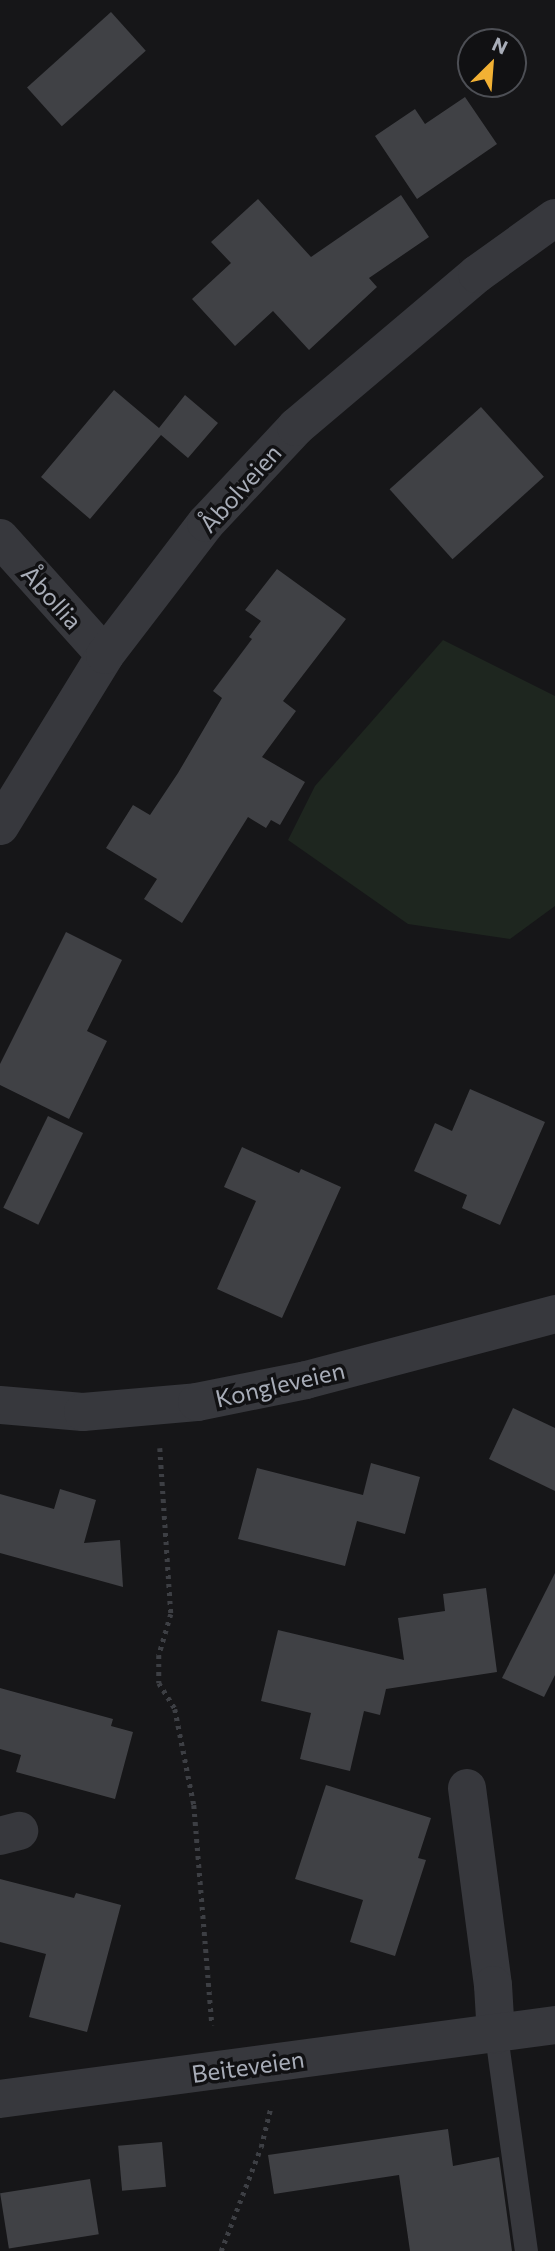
<!DOCTYPE html>
<html>
<head>
<meta charset="utf-8">
<style>
	body { margin:0 }
	#map { position:relative; width:555px; height:2251px; overflow:hidden; background:#161618; font-family:Commissioner,sans-serif }
	div>[style] { position:absolute }
	[style*='--x'] { left:calc(var(--x)*1px); top:calc(var(--y)*1px); width:calc(var(--w)*1px); rotate:calc(var(--a)*1deg) }
	.green>* { inset:0; background:#1e261f }
	.building>* { inset:0; background:#404145; transform-origin:0 0 }
	.path>* { height:4.5px; margin-top:-2.25px; transform-origin:0; background:repeating-linear-gradient(90deg,#3d3f44 0 3.5px,transparent 0 8.5px) }
	.service>* { height:23px; margin:-11.5px; padding:0 11.5px; transform-origin:11.5px; border-radius:11.5px; background:#37383d }
	.minor>* { height:38px; margin:-19px; padding:0 19px; transform-origin:19px; border-radius:19px; background:#37383d }
	span { translate:-50% -50%; white-space:nowrap; text-align:center; line-height:1.15; -webkit-text-stroke:7px #111113; paint-order:stroke }
	.street-label { font-size:24px; color:#a8adb8 }
	.north { position:absolute; left:457px; top:28px; width:70px; height:70px; box-sizing:border-box; background:#111113; border:2px solid #4d4f55; border-radius:50%; rotate:25deg; font-size:19px; font-weight:700; line-height:28px; text-align:center; color:#a8adb8 }
	.north::after { content:''; display:block; margin:auto; width:24px; height:32px; background:#f2b134; clip-path:polygon(50% 0,100% 100%,50% 72%,0 100%) }
</style>
</head>
<body>
<div id="map">
	<div class="green">
		<i style="clip-path:polygon(443px 640px,555px 696px,555px 906px,510px 939px,408px 924px,288px 840px,315px 786px)"></i>
	</div>
	<div class="building">
		<i style="left:111px;top:12px;width:52px;height:113px;rotate:48deg"></i>
		<i style="clip-path:polygon(465px 97px,497px 144px,417px 199px,375px 136px,415px 109px,425px 124px)"></i>
		<i style="clip-path:polygon(401px 195px,429px 237px,369px 278px,377px 287px,309px 350px,273px 311px,235px 346px,192px 299px,231px 263px,211px 242px,258px 199px,311px 257px)"></i>
		<i style="clip-path:polygon(114px 390px,159px 428px,185px 395px,218px 423px,188px 458px,161px 435px,90px 519px,41px 477px)"></i>
		<i style="left:481px;top:407px;width:94px;height:123px;rotate:48deg"></i>
		<i style="clip-path:polygon(277px 569px,346px 619px,283px 701px,296px 711px,262px 757px,305px 782px,280px 825px,271px 820px,266px 828px,248px 817px,182px 923px,144px 899px,157px 879px,106px 848px,133px 805px,150px 815px,178px 773px,222px 698px,213px 691px,252px 639px,249px 637px,261px 621px,245px 610px)"></i>
		<i style="clip-path:polygon(66px 932px,122px 960px,87px 1031px,107px 1041px,69px 1119px,0 1085px,0 1064px)"></i>
		<i style="clip-path:polygon(470px 1089px,545px 1122px,500px 1225px,462px 1208px,467px 1195px,414px 1171px,435px 1123px,452px 1131px)"></i>
		<i style="left:48px;top:1116px;width:39px;height:102px;rotate:26deg"></i>
		<i style="clip-path:polygon(242px 1147px,299px 1173px,301px 1169px,341px 1187px,282px 1318px,217px 1289px,256px 1201px,224px 1187px)"></i>
		<i style="clip-path:polygon(513px 1408px,555px 1428px,555px 1491px,489px 1459px)"></i>
		<i style="clip-path:polygon(371px 1463px,420px 1477px,405px 1534px,357px 1521px,345px 1566px,238px 1539px,257px 1468px,363px 1495px)"></i>
		<i style="clip-path:polygon(60px 1489px,96px 1500px,84px 1543px,120px 1540px,123px 1587px,0 1553px,0 1494px,54px 1509px)"></i>
		<i style="clip-path:polygon(555px 1573px,555px 1675px,544px 1697px,502px 1678px)"></i>
		<i style="clip-path:polygon(486px 1588px,497px 1672px,386px 1689px,380px 1715px,364px 1711px,350px 1771px,300px 1759px,311px 1713px,261px 1701px,278px 1630px,404px 1660px,398px 1618px,445px 1611px,443px 1594px)"></i>
		<i style="clip-path:polygon(0 1688px,113px 1719px,111px 1726px,133px 1732px,115px 1799px,16px 1772px,21px 1755px,0 1749px)"></i>
		<i style="clip-path:polygon(326px 1785px,431px 1818px,418px 1858px,426px 1860px,395px 1956px,350px 1942px,363px 1900px,295px 1879px)"></i>
		<i style="clip-path:polygon(0 1879px,74px 1898px,76px 1893px,121px 1905px,87px 2032px,29px 2017px,46px 1954px,0 1942px)"></i>
		<i style="clip-path:polygon(448px 2129px,453px 2166px,499px 2157px,512px 2251px,410px 2251px,399px 2175px,274px 2194px,268px 2155px)"></i>
		<i style="left:162px;top:2142px;width:45px;height:44px;rotate:85deg"></i>
		<i style="left:90px;top:2179px;width:56px;height:91px;rotate:81deg"></i>
	</div>
	<div class="path">
		<i style="--x:160;--y:1448;--w:166;--a:86.2"></i>
		<i style="--x:171;--y:1614;--w:43;--a:106.3"></i>
		<i style="--x:159;--y:1655;--w:28;--a:90"></i>
		<i style="--x:159;--y:1683;--w:31;--a:58"></i>
		<i style="--x:175;--y:1709;--w:98;--a:78.8"></i>
		<i style="--x:194;--y:1805;--w:221;--a:85.3"></i>
		<i style="--x:221;--y:2251;--w:111;--a:-69"></i>
		<i style="--x:261;--y:2147;--w:42;--a:-76.3"></i>
	</div>
	<div class="service">
		<i style="--x:496;--y:2035;--w:218;--a:82.1"></i>
	</div>
	<div class="minor">
		<i style="--x:0;--y:538;--w:157;--a:48.1"></i>
		<i style="--x:0;--y:826;--w:201;--a:-58.4"></i>
		<i style="--x:105;--y:655;--w:166;--a:-52.6"></i>
		<i style="--x:206;--y:523;--w:132;--a:-46.8"></i>
		<i style="--x:296;--y:427;--w:237;--a:-40.2"></i>
		<i style="--x:477;--y:274;--w:96;--a:-35.7"></i>
		<i style="--x:0;--y:1405;--w:83;--a:4.8"></i>
		<i style="--x:83;--y:1412;--w:114;--a:-5"></i>
		<i style="--x:197;--y:1402;--w:111;--a:-11.4"></i>
		<i style="--x:306;--y:1380;--w:258;--a:-14.8"></i>
		<i style="--x:467;--y:1788;--w:199;--a:82.5"></i>
		<i style="--x:493;--y:1985;--w:50;--a:86.6"></i>
		<i style="--x:0;--y:1836;--w:20;--a:-15"></i>
		<i style="--x:0;--y:2099;--w:560;--a:-7.59"></i>
	</div>
	<div class="street-label">
		<span style="left:240px;top:488px;rotate:-48deg">Åbolveien</span>
		<span style="left:52px;top:597px;rotate:48deg">Åbollia</span>
		<span style="left:280px;top:1384px;rotate:-13deg">Kongleveien</span>
		<span style="left:248px;top:2066px;rotate:-8deg">Beiteveien</span>
	</div>
	<div class="north">N</div>
</div>
</body>
</html>
